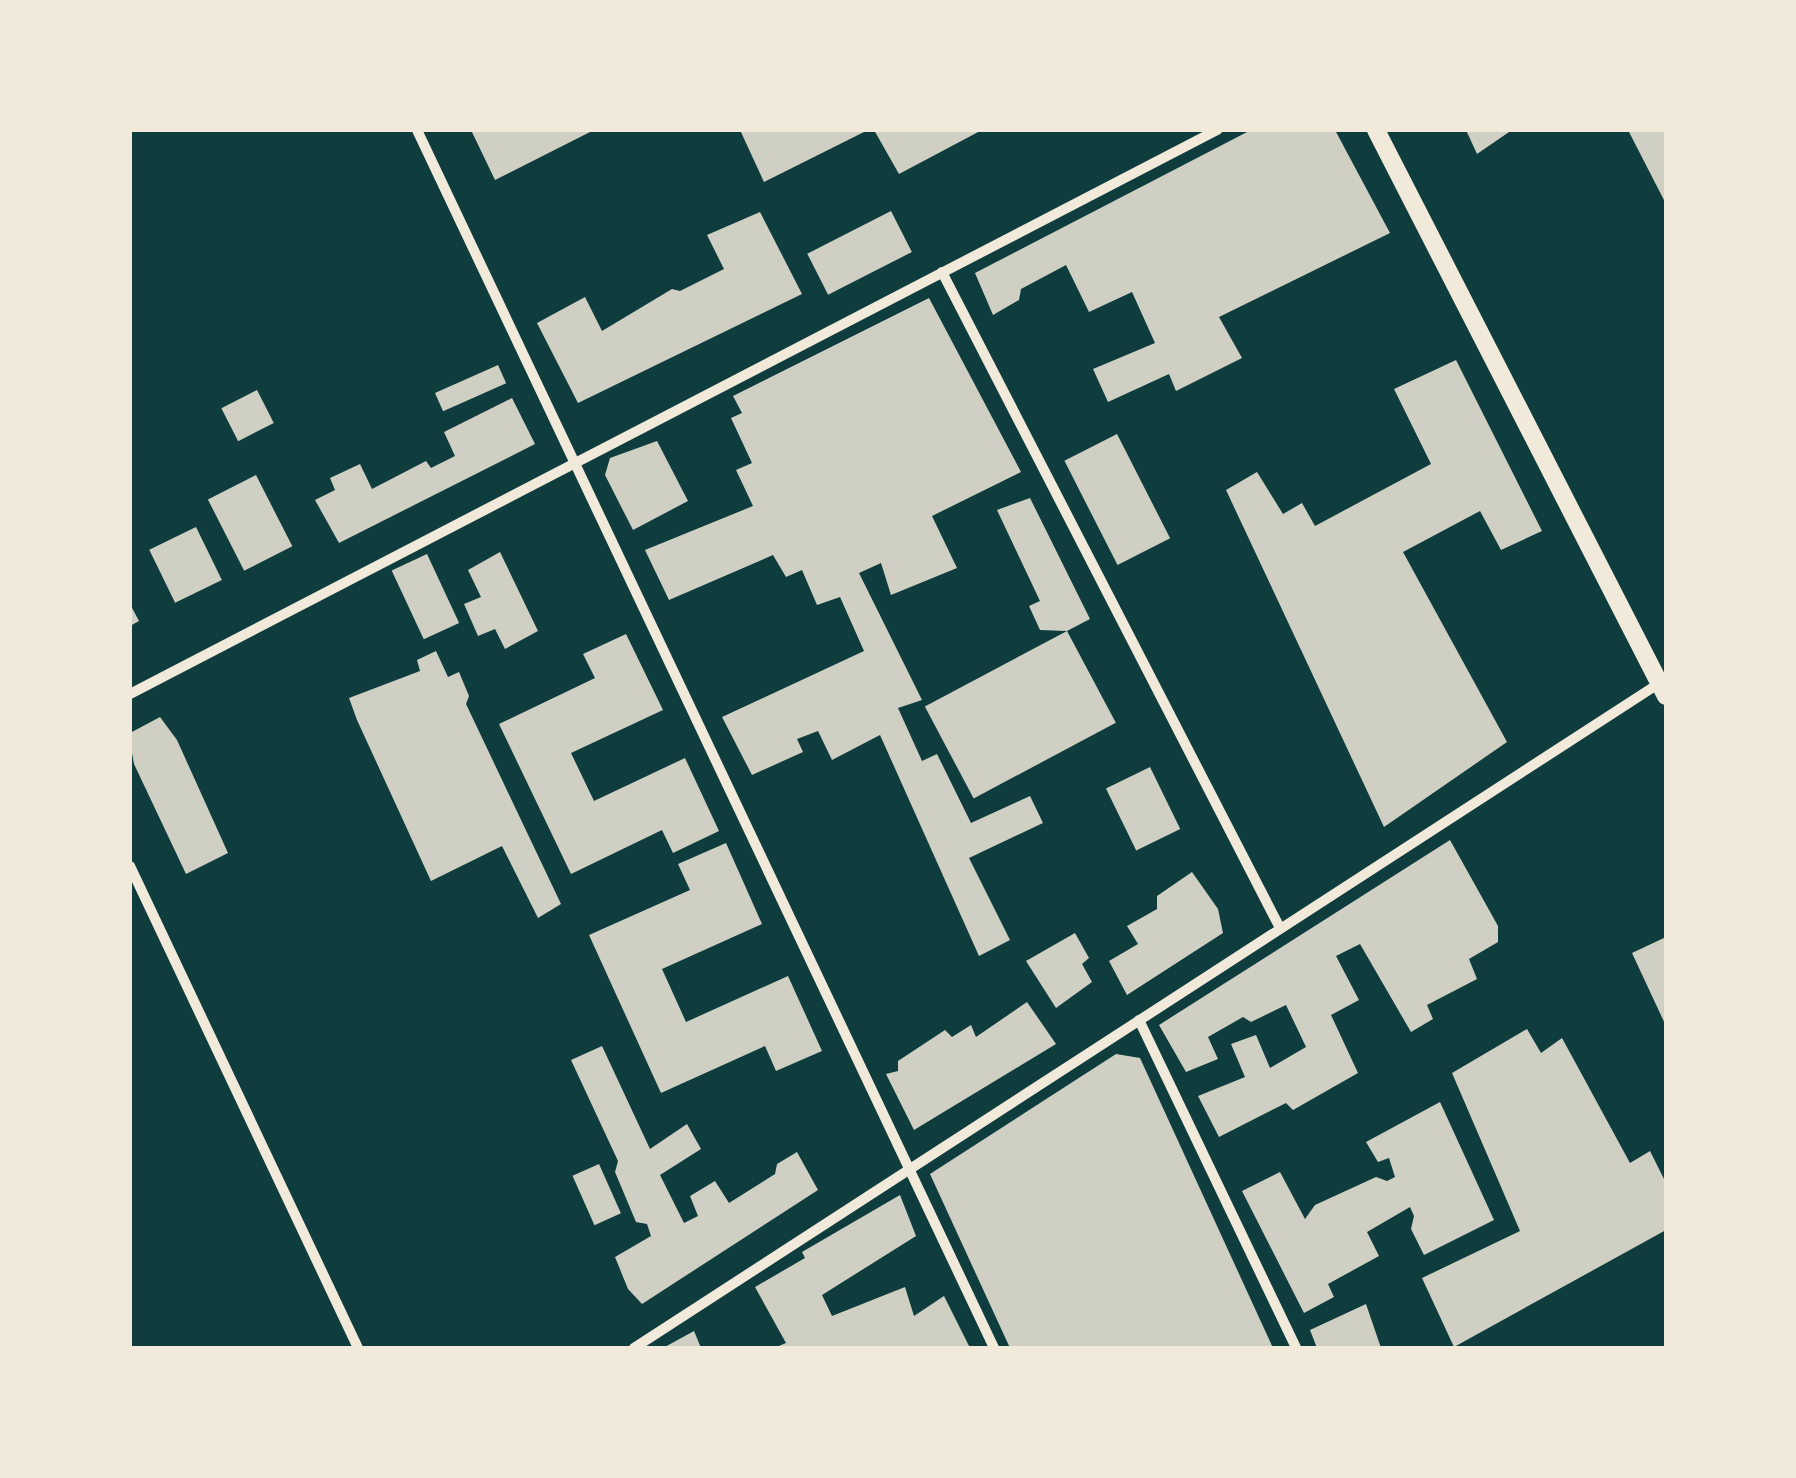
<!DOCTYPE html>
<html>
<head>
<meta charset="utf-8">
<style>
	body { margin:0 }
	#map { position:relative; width:1796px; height:1478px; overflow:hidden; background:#0f3d3e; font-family:"Open Sans",sans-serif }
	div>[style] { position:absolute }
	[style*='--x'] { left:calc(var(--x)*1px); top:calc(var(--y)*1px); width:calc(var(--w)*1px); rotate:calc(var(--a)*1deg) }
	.building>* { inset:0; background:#cfcfc3; transform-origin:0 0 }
	.minor>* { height:10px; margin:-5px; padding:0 5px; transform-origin:5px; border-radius:5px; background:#f1e9da }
	.tertiary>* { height:18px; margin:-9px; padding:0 9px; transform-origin:9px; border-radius:9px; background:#f1e9da }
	span { translate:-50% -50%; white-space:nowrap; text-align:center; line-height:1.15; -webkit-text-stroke:9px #f1e9da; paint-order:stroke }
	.frame { position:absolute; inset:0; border:132px solid #f1e9da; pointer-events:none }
</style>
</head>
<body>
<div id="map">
	<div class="building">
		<i style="clip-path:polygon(471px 130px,594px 130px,495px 180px)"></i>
		<i style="clip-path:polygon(740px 130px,868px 130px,764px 182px)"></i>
		<i style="clip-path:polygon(874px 130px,982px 130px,899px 174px)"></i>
		<i style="clip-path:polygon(1251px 130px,1335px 130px,1390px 233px,1219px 317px,1242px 358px,1176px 391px,1169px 374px,1108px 402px,1093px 369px,1155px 343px,1132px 292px,1089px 312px,1066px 265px,1021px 289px,1019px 300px,993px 315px,975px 273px)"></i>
		<i style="clip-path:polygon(1466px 130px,1512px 130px,1477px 154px)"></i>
		<i style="clip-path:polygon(1628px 130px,1666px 130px,1666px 204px)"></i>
		<i style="left:891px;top:211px;width:46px;height:94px;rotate:63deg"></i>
		<i style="clip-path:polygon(760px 212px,802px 294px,578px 403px,537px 323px,585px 297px,602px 331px,672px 289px,680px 291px,724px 269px,707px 235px)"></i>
		<i style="clip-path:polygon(929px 298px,1021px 472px,932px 516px,957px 568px,891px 595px,881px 563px,859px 573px,922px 700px,898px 708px,922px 761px,937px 754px,971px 823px,1030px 796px,1043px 823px,969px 858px,1010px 940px,979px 956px,880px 735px,832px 760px,818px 731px,797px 739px,803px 752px,752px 775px,722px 717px,864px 651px,840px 597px,817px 605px,802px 570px,786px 577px,773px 555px,669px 600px,645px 550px,753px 506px,736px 470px,752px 463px,731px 418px,742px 413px,733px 396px)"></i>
		<i style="clip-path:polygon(1456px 360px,1542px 531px,1501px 550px,1480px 511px,1403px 552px,1507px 742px,1384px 827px,1226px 490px,1257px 472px,1283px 514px,1302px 503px,1315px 526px,1431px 464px,1394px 389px)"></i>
		<i style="left:498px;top:365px;width:20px;height:69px;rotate:66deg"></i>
		<i style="left:257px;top:390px;width:37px;height:40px;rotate:63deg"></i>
		<i style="clip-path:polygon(512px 398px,535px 444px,339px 543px,315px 500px,335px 490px,330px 478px,360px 464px,372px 489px,426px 461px,431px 468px,455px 456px,444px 432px)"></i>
		<i style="left:1117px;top:434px;width:117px;height:59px;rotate:63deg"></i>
		<i style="clip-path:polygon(657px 441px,688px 501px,633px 530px,605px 475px,610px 458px)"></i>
		<i style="left:256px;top:475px;width:80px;height:54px;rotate:63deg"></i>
		<i style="clip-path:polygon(1030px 498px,1090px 619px,1067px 631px,1040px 630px,1029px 606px,1040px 601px,997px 510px)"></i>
		<i style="left:196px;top:527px;width:59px;height:52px;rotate:64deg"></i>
		<i style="clip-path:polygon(500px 552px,538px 631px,505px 649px,495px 629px,478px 636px,464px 604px,481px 597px,468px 570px)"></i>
		<i style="left:427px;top:554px;width:76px;height:39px;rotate:65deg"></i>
		<i style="clip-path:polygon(130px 604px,139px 621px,130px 626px)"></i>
		<i style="left:1067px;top:631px;width:104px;height:161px;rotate:62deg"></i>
		<i style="clip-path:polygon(626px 634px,663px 710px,571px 753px,594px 801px,685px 758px,719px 831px,673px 853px,662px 830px,571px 874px,499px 724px,595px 678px,583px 654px)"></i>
		<i style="clip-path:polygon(436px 651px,448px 677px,459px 672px,469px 696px,466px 704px,561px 904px,538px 918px,502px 846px,431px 881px,357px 720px,349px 698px,420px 671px,417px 660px)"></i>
		<i style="clip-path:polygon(160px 717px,177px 740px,228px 853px,186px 874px,134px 764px,130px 742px,130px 733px)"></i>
		<i style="left:1150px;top:767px;width:69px;height:49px;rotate:64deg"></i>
		<i style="clip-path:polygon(1450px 840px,1498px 926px,1498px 942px,1469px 959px,1477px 979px,1427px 1005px,1433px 1019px,1411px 1032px,1360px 944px,1336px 956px,1359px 1000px,1331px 1015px,1358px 1073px,1293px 1110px,1286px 1103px,1219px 1137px,1198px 1096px,1245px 1077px,1231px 1044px,1256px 1035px,1270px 1068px,1306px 1047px,1286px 1005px,1251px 1022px,1243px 1017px,1208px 1037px,1218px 1059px,1186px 1072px,1159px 1025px)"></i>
		<i style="clip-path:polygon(726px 843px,762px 924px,662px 969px,686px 1022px,788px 976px,822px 1051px,776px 1071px,765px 1046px,661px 1093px,589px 935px,690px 890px,678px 864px)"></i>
		<i style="clip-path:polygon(1192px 872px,1218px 909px,1223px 933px,1127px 995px,1109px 961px,1138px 944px,1127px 926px,1157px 909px,1157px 896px)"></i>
		<i style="clip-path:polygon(1075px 933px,1089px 958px,1082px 964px,1092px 982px,1056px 1008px,1026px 961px)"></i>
		<i style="clip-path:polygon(1666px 937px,1666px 1026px,1632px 953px)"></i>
		<i style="clip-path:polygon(1027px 1002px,1056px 1044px,914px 1130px,886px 1074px,898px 1071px,898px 1061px,945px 1030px,952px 1037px,971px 1025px,976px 1037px)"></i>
		<i style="clip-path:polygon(1527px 1029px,1541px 1053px,1562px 1038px,1630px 1163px,1650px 1151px,1666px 1183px,1666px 1230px,1454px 1347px,1422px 1278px,1520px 1231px,1452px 1073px)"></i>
		<i style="clip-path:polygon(602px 1046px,650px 1149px,687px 1124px,701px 1149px,660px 1175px,684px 1223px,698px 1216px,690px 1196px,715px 1181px,729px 1203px,775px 1174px,777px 1164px,797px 1152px,818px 1190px,642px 1304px,628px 1289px,615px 1257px,651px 1236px,647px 1224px,636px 1222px,615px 1172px,618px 1161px,571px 1060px)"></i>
		<i style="clip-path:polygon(1116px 1054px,1140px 1058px,1273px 1348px,1010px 1348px,930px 1174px)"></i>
		<i style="clip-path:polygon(1440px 1102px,1494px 1220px,1424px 1255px,1411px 1229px,1414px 1216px,1410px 1207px,1367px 1232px,1379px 1256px,1328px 1284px,1334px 1297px,1304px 1313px,1242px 1191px,1280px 1172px,1305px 1219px,1315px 1205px,1376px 1177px,1387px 1181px,1395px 1177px,1389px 1158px,1378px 1162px,1366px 1142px)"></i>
		<i style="left:599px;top:1164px;width:54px;height:29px;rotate:66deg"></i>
		<i style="clip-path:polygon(900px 1195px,916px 1236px,822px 1295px,832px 1316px,905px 1287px,914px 1316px,944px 1296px,970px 1348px,774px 1348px,786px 1343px,755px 1287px,805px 1258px,802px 1252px)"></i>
		<i style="clip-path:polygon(1366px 1304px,1381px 1348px,1317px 1348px,1310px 1330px)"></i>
		<i style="clip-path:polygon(694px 1331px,701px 1348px,663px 1348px)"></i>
	</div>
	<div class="minor">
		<i style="--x:417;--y:130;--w:1348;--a:64.65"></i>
		<i style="--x:942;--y:272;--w:738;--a:62.74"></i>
		<i style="--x:130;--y:694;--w:1225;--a:-27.42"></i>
		<i style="--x:130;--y:866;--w:533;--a:64.68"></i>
		<i style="--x:1139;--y:1020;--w:364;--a:64.4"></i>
		<i style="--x:634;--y:1348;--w:1224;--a:-32.96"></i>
	</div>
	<div class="tertiary">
		<i style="--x:1376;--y:130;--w:636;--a:62.87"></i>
	</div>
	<div class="frame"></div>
</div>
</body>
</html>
